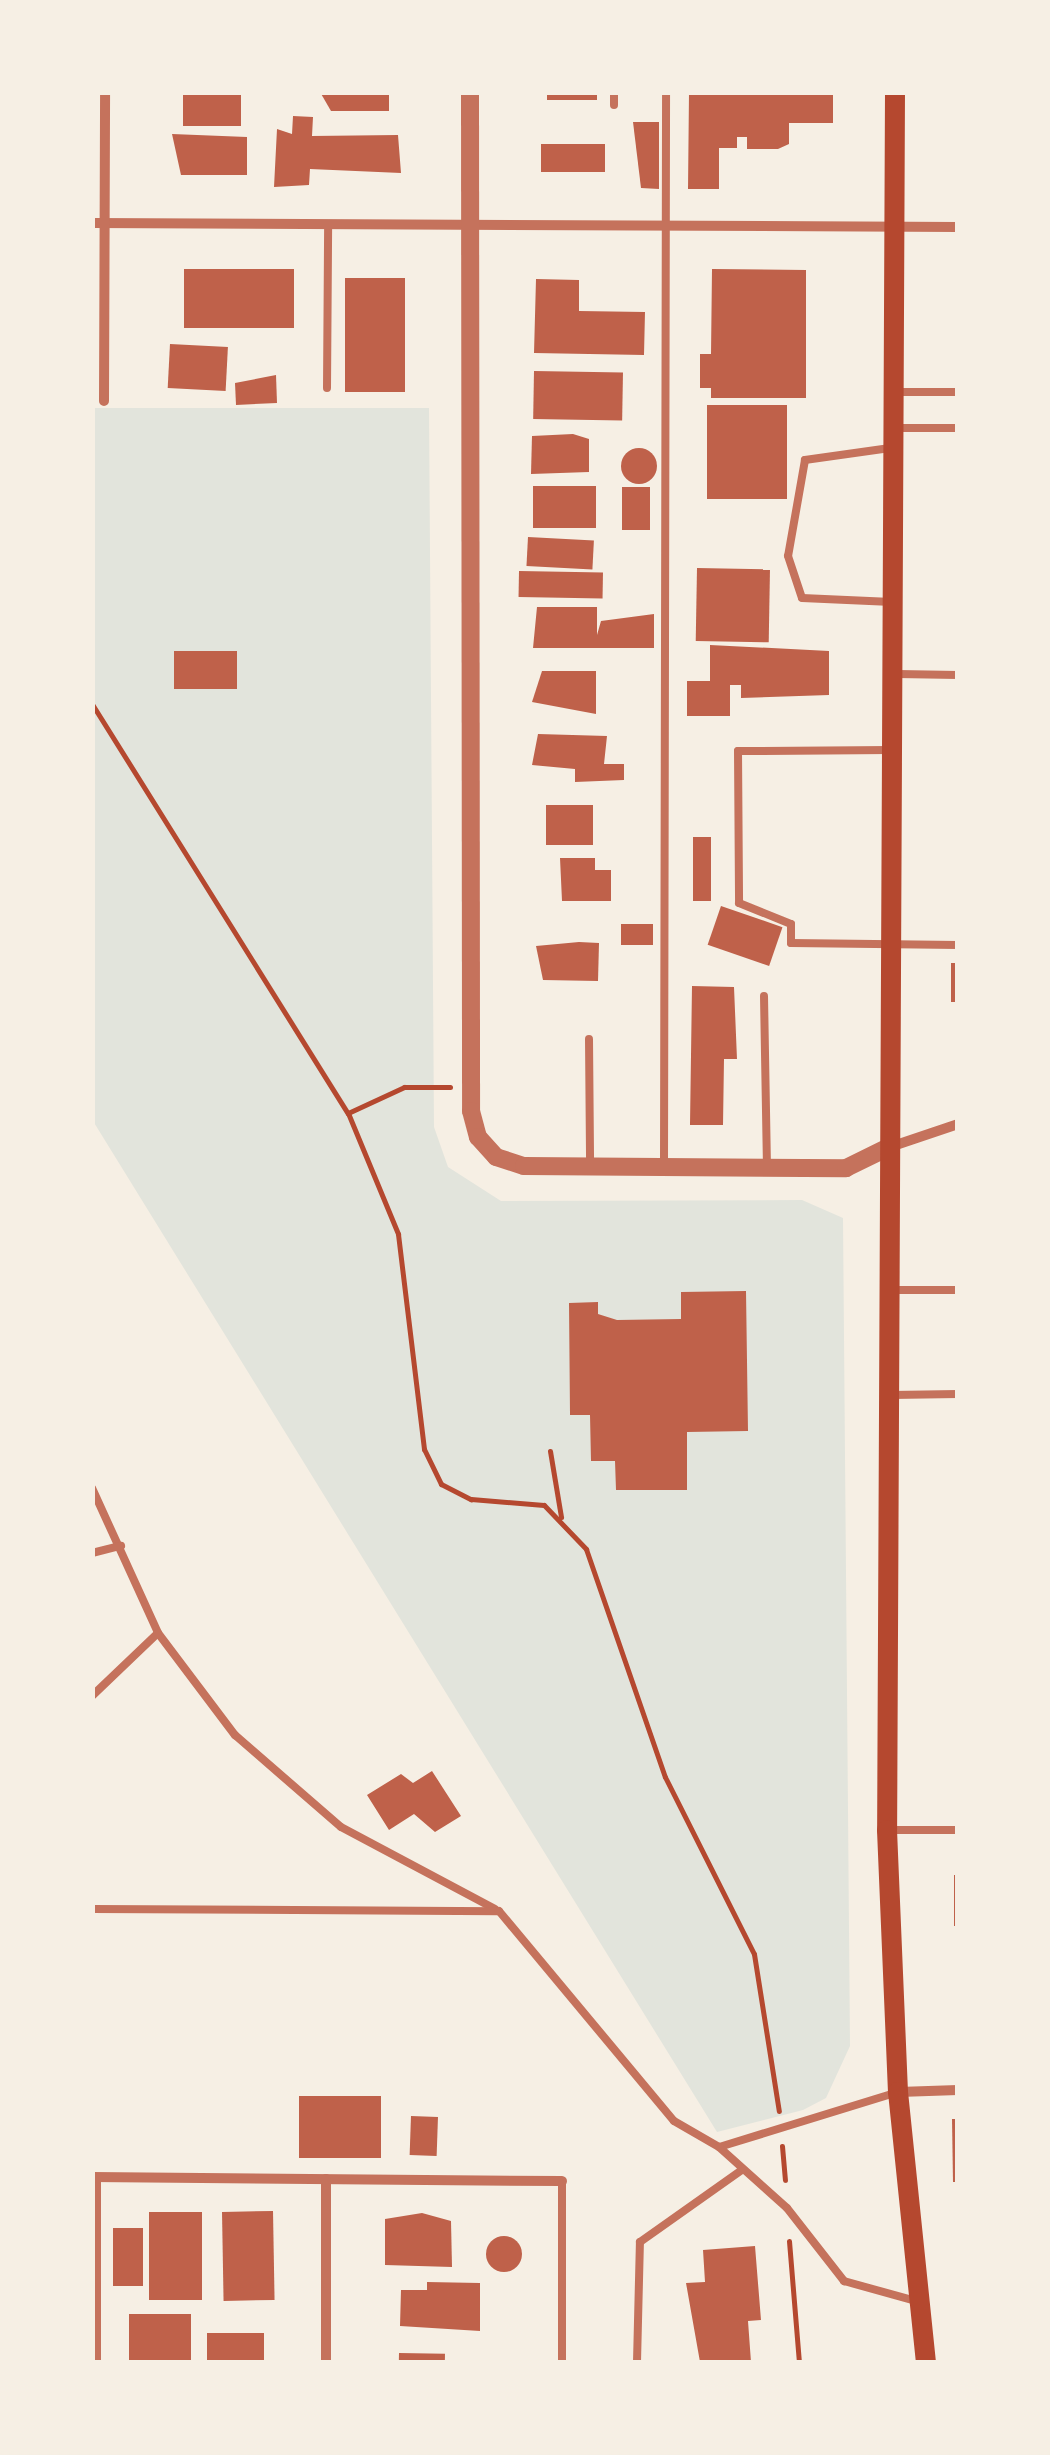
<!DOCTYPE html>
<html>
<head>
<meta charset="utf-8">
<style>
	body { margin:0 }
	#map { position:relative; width:1050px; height:2455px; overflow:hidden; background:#f6efe4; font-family:"PT Sans Narrow",sans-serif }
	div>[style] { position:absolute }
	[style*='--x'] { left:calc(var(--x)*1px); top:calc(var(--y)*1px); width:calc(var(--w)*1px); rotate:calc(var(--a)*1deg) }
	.green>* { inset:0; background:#e2e4dc }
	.building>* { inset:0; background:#bf614a; transform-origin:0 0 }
	.round { border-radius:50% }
	.path>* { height:5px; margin:-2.5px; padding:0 2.5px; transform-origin:2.5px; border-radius:2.5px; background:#b5482f }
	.service>* { height:8px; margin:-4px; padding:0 4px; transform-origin:4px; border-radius:4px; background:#c5725c }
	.minor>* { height:10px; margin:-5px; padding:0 5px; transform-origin:5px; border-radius:5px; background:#c5725c }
	.tertiary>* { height:18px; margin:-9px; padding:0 9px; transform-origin:9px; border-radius:9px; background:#c5725c }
	.secondary>* { height:20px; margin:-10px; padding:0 10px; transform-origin:10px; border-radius:10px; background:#b5482f }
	span { translate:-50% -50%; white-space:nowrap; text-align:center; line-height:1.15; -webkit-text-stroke:9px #f6efe4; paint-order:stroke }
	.frame { position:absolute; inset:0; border:95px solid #f6efe4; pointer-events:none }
</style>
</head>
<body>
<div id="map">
	<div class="green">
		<i style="clip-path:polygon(93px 408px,429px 408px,434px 1127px,448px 1167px,501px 1201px,802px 1200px,843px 1218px,850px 2046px,826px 2098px,803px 2110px,717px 2132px,93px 1121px)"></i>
	</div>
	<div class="building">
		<i style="left:183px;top:92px;width:58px;height:34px"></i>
		<i style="clip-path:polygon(320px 92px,389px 92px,389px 111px,331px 111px)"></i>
		<i style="left:547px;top:92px;width:50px;height:8px"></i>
		<i style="clip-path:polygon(689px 92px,833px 92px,833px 123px,789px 123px,789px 144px,778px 149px,747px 149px,747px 137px,737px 137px,737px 148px,719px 148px,719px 189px,688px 189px)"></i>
		<i style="clip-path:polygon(293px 116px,313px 117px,312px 136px,398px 135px,401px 173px,310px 169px,309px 185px,274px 187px,277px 129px,292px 134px)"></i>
		<i style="clip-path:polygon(633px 122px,659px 122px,659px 189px,641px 188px)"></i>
		<i style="clip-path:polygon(172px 134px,247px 137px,247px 175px,181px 175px)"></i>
		<i style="left:605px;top:144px;width:28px;height:64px;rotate:90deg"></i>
		<i style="left:184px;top:269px;width:110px;height:59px"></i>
		<i style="clip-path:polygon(712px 269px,806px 270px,806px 398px,711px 398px,711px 388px,700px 388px,700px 354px,711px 354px)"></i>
		<i style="left:345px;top:278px;width:60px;height:114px"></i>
		<i style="clip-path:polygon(536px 279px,579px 280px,579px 311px,645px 312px,644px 355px,534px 353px)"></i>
		<i style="left:170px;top:344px;width:58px;height:44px;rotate:3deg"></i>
		<i style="left:534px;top:371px;width:89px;height:48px;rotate:1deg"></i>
		<i style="clip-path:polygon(276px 375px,277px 403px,236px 405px,235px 383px)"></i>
		<i style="left:707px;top:405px;width:80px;height:94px"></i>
		<i style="clip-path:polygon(573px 434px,589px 439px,589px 472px,531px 474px,532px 436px)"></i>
		<i class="round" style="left:621px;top:448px;width:36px;height:36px"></i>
		<i style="left:533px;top:486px;width:63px;height:42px"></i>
		<i style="left:622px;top:487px;width:28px;height:43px"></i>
		<i style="left:528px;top:537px;width:66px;height:29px;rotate:3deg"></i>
		<i style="left:697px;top:568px;width:73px;height:73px;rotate:1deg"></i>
		<i style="left:519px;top:571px;width:84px;height:26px;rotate:1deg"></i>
		<i style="clip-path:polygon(537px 607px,597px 607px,597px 635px,601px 621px,654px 614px,654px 648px,533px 648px)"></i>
		<i style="clip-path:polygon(710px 645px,829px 651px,829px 695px,741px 698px,741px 685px,730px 685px,730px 716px,687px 716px,687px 681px,710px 681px)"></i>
		<i style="left:174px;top:651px;width:63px;height:38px"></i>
		<i style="clip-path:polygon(542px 671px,596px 671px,596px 714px,532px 702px)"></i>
		<i style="clip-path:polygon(607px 736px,604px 764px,624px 764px,624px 780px,575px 782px,575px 769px,532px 765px,538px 734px)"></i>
		<i style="left:546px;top:805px;width:47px;height:40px"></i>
		<i style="left:693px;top:837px;width:18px;height:64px"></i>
		<i style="clip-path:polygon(560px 858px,595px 858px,595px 870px,611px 870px,611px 901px,562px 901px)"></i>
		<i style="left:721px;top:906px;width:65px;height:41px;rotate:19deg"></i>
		<i style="left:621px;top:924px;width:32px;height:21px"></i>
		<i style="clip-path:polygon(579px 942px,599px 943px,598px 981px,543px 980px,536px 946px)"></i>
		<i style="left:951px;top:963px;width:7px;height:39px"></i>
		<i style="clip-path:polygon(692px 986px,734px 987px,737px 1059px,724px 1059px,723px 1125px,690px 1125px)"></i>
		<i style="clip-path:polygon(746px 1291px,748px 1431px,687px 1432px,687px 1490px,616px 1490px,615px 1461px,591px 1461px,590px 1415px,570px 1415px,569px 1303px,598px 1302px,598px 1314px,617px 1320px,681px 1319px,681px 1292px)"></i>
		<i style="clip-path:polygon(432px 1771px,461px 1816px,435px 1832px,414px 1814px,389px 1830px,367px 1795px,401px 1774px,413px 1783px)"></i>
		<i style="left:954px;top:1875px;width:4px;height:51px"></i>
		<i style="left:299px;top:2096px;width:82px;height:62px"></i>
		<i style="left:411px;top:2116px;width:27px;height:39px;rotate:2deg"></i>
		<i style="clip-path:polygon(952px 2119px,958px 2119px,958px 2182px,953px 2182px)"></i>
		<i style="left:273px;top:2211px;width:89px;height:51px;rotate:89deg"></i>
		<i style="left:149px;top:2212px;width:53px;height:88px"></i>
		<i style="clip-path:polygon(422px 2213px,451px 2221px,452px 2267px,385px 2265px,385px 2219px)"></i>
		<i style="left:113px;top:2228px;width:30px;height:58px"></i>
		<i class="round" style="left:486px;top:2236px;width:36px;height:36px"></i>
		<i style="clip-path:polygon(755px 2246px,761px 2320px,748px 2321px,751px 2362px,700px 2362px,686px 2283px,705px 2282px,703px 2250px)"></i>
		<i style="clip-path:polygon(427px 2282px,480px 2283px,480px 2331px,400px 2326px,401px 2290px,427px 2290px)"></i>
		<i style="left:129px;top:2314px;width:62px;height:48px"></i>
		<i style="left:207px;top:2333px;width:57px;height:29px"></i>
		<i style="left:399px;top:2353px;width:46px;height:9px;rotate:1deg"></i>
	</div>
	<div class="path">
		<i style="--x:92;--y:704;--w:483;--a:58"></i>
		<i style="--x:348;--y:1113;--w:131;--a:67.5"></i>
		<i style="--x:398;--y:1234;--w:217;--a:83.1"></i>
		<i style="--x:424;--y:1449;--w:39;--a:64"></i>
		<i style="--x:441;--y:1484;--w:34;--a:27"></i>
		<i style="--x:471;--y:1499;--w:73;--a:4.7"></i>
		<i style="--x:544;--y:1505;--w:61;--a:46.3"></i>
		<i style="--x:586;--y:1549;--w:241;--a:70.9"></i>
		<i style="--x:665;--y:1777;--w:198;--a:63.3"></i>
		<i style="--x:754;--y:1954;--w:159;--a:81"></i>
		<i style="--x:348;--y:1113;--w:62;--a:-24.9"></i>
		<i style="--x:404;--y:1087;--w:46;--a:0"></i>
		<i style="--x:550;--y:1451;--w:67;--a:80.5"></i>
		<i style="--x:782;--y:2146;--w:34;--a:85"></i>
		<i style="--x:789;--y:2241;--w:121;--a:85.3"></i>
	</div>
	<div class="service">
		<i style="--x:614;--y:92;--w:13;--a:90"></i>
		<i style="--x:327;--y:388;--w:163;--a:-89.6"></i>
		<i style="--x:897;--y:392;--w:61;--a:0"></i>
		<i style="--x:898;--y:428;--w:60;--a:0"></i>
		<i style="--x:890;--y:448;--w:86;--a:172"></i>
		<i style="--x:805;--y:460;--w:97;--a:100"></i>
		<i style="--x:788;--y:556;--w:44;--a:71.6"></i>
		<i style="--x:802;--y:598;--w:90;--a:2.5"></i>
		<i style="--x:897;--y:674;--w:61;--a:0.9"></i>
		<i style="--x:890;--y:750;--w:152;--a:179.6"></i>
		<i style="--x:738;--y:751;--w:152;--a:89.6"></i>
		<i style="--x:739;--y:903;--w:56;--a:22"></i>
		<i style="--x:791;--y:924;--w:19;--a:90"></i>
		<i style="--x:791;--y:943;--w:167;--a:0.7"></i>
		<i style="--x:764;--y:996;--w:171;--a:89"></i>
		<i style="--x:589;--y:1039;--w:126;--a:89.5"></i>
		<i style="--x:664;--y:1166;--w:1074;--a:-89.89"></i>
		<i style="--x:892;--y:1290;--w:66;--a:0"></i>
		<i style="--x:892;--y:1395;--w:66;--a:-0.9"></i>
		<i style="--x:92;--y:1488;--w:159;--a:65.5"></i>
		<i style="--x:158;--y:1633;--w:128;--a:53"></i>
		<i style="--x:235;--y:1735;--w:140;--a:41"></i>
		<i style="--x:341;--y:1827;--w:174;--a:28"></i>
		<i style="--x:92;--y:1553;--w:30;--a:-14"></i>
		<i style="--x:92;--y:1696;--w:91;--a:-43.7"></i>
		<i style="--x:887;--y:1830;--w:71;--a:0"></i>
		<i style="--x:92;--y:1909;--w:407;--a:0.3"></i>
		<i style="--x:499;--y:1911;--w:273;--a:50.2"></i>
		<i style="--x:674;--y:2121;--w:52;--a:30"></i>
		<i style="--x:898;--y:2092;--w:187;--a:162.9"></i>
		<i style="--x:719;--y:2147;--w:91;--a:41.9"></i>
		<i style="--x:787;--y:2208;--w:93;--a:52"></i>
		<i style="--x:844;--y:2281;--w:78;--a:15.6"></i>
		<i style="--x:97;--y:2177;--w:185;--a:90"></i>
		<i style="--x:562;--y:2181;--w:181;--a:90"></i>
		<i style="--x:637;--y:2362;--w:120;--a:-88.6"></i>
		<i style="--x:640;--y:2242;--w:126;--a:-35.3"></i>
	</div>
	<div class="minor">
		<i style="--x:92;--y:223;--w:866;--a:0.26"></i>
		<i style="--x:104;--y:401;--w:309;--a:-89.8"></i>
		<i style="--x:890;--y:1147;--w:72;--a:-18.7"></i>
		<i style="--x:899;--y:2092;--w:59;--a:-1.9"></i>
		<i style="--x:92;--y:2177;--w:470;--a:0.5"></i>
		<i style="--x:326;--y:2179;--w:183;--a:90"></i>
	</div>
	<div class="tertiary">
		<i style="--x:470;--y:92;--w:1019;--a:89.94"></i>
		<i style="--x:471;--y:1111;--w:27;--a:75"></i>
		<i style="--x:478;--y:1137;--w:27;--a:48"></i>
		<i style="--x:496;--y:1157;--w:29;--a:18"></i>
		<i style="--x:524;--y:1166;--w:322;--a:0.4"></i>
		<i style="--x:846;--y:1168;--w:48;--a:-26"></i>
	</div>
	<div class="secondary">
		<i style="--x:895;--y:92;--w:1738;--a:90.26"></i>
		<i style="--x:887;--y:1830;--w:262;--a:87.6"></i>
		<i style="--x:898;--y:2092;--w:271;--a:84.1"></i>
	</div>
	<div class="frame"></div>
</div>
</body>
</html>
